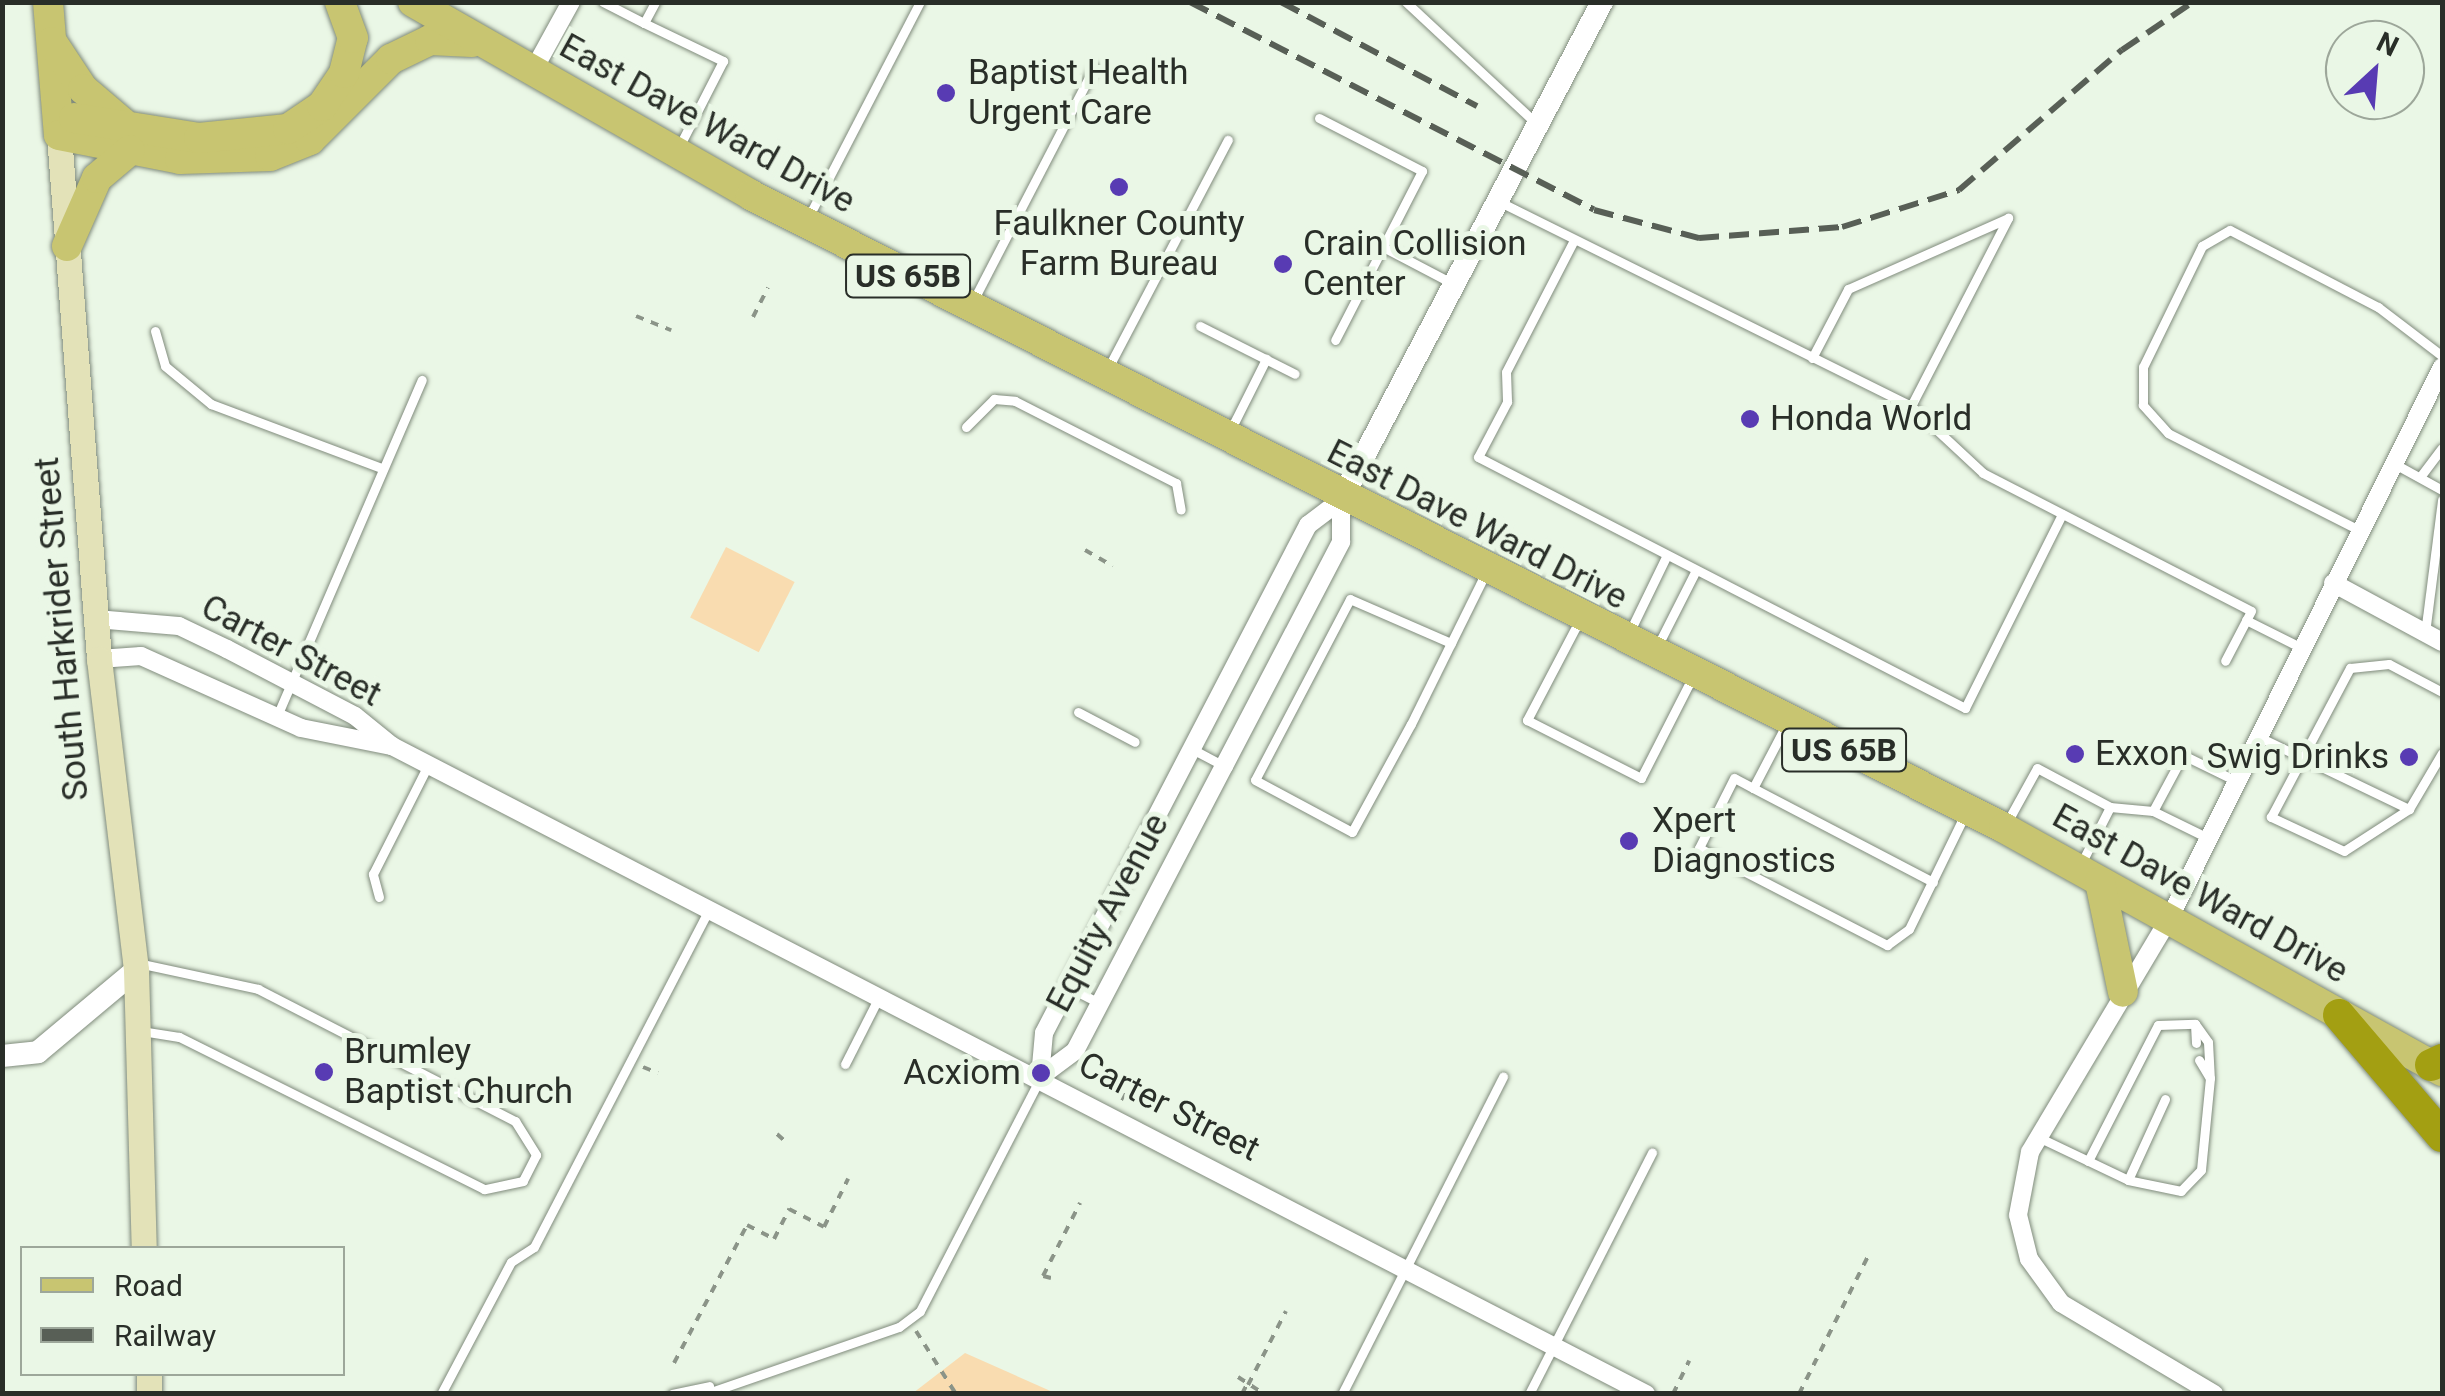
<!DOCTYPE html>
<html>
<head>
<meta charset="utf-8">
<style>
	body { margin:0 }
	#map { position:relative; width:2445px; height:1396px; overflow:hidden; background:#eaf7e6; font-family:Roboto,sans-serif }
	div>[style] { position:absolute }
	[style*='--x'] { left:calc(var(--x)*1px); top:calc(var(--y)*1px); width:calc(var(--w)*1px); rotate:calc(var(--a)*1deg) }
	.green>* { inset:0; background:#f9dcb0; transform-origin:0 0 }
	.path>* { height:4px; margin-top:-2px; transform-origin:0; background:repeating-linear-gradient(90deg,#8b9488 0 8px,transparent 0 16px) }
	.roads { filter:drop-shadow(0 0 2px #808b7c) drop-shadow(0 0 2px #808b7c) }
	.service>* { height:9px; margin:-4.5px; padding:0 4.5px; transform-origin:4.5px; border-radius:4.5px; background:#fff }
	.minor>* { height:18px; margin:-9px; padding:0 9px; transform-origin:9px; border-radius:9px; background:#fff }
	.tertiary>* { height:22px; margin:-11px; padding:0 11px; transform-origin:11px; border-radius:11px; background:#fff }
	.secondary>* { height:25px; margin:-12.5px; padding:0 12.5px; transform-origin:12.5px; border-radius:12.5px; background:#e3e2b8 }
	.primary>* { height:30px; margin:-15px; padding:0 15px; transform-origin:15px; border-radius:15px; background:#c8c571 }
	.motorway>* { height:32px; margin:-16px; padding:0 16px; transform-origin:16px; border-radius:16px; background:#a39f12 }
	.rail>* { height:6px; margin-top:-3px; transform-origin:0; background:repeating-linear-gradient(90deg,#585f56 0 20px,transparent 0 30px) }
	.dots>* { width:28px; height:28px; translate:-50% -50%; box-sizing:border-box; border:5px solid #eaf7e6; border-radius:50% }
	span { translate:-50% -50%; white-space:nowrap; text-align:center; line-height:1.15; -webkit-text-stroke:10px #eaf7e6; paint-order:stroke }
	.shield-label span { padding:2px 8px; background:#eaf7e6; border:2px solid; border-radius:8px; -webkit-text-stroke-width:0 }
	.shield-label { font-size:32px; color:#292e28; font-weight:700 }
	.poi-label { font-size:35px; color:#292e28 }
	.left { translate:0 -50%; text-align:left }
	.right { translate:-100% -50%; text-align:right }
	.street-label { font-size:35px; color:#292e28 }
	.frame { position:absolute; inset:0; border:5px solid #292e28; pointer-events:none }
	.legend { position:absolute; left:20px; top:1246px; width:325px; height:130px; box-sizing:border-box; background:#eaf7e6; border:2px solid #9da79a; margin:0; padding:12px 18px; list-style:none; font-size:30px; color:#292e28 }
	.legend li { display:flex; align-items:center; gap:20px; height:50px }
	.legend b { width:50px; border:2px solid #9da79a }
	.north { position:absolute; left:2325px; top:20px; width:100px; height:100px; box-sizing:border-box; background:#eaf7e6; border:2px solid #9da79a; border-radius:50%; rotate:26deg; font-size:28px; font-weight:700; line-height:40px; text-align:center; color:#292e28 }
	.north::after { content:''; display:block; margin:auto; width:35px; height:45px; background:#583bb3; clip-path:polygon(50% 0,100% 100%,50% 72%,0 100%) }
</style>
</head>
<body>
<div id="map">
	<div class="green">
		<i style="left:726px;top:547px;width:77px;height:79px;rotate:27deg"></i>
		<i style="clip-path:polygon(965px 1353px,1055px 1393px,913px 1393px)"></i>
	</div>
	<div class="path">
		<i style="--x:636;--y:316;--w:38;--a:22"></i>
		<i style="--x:753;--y:317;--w:33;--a:-63"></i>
		<i style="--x:1085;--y:550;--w:32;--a:30"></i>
		<i style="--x:643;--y:1067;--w:16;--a:22"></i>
		<i style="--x:1121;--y:1100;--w:30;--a:-63"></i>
		<i style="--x:777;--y:1134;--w:15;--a:42"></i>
		<i style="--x:1051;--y:1278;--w:8;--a:-166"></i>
		<i style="--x:1043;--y:1276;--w:82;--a:-63.1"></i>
		<i style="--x:916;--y:1331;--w:75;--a:57.6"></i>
		<i style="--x:674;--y:1363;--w:156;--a:-62.1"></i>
		<i style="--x:747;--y:1225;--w:30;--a:27"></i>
		<i style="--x:774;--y:1239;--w:34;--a:-63"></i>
		<i style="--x:789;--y:1209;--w:39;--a:27"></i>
		<i style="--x:824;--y:1227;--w:54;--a:-63.4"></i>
		<i style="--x:1238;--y:1377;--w:31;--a:33"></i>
		<i style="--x:1248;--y:1385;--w:83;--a:-62.8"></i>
		<i style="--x:1242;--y:1394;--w:11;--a:-63"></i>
		<i style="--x:1673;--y:1394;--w:37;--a:-64"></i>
		<i style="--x:1799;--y:1394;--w:154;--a:-63.4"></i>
	</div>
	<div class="roads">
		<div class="service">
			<i style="--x:603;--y:2;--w:46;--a:27.1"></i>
			<i style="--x:644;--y:23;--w:24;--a:-62"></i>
			<i style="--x:1406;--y:2;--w:179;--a:43"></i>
			<i style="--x:644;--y:23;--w:88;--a:25.7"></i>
			<i style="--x:723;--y:61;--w:99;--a:117.1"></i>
			<i style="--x:1319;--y:118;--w:116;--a:27.2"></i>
			<i style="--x:1422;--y:171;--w:190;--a:117.2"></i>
			<i style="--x:1500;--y:202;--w:459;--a:26.4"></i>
			<i style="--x:1911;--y:406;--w:98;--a:42.9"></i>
			<i style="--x:1983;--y:473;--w:301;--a:27.2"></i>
			<i style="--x:2251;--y:611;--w:56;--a:117.5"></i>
			<i style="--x:809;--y:216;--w:241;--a:-62.6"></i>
			<i style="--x:1574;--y:240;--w:148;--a:117.3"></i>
			<i style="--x:1506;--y:372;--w:30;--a:88"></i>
			<i style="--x:1507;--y:402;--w:62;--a:117.8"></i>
			<i style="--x:1478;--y:457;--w:548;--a:27.27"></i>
			<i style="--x:1965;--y:708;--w:217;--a:-63.4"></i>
			<i style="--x:1383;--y:247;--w:78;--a:27.6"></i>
			<i style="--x:973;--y:301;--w:263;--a:-62.6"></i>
			<i style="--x:1200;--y:326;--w:106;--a:26.8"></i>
			<i style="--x:155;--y:331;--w:36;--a:74"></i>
			<i style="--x:165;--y:366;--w:60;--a:39.6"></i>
			<i style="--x:211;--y:404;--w:182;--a:20.6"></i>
			<i style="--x:1812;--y:358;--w:78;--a:-62.4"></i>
			<i style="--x:1848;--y:289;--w:175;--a:-23.9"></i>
			<i style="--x:1107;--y:370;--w:260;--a:-62.3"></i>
			<i style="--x:1911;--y:406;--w:212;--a:-62.7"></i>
			<i style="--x:966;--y:427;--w:40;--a:-45"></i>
			<i style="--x:994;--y:399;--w:21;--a:5"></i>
			<i style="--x:1015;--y:401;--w:181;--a:27"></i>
			<i style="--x:1176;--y:483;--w:27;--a:80"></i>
			<i style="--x:1229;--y:433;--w:83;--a:-63.4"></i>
			<i style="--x:2393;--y:463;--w:56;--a:28.9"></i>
			<i style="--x:2420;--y:477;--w:36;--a:-53"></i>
			<i style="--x:2359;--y:530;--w:214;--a:-153.1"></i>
			<i style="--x:2168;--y:433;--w:38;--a:-132"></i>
			<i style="--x:2143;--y:405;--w:38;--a:-90"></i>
			<i style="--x:2143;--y:367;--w:135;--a:-64"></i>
			<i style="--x:2202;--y:246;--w:32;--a:-30"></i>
			<i style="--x:2230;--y:230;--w:167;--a:27.5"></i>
			<i style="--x:2378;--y:307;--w:81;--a:37.4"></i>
			<i style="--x:2246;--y:620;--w:60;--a:26.6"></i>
			<i style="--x:1579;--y:621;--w:112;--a:117.7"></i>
			<i style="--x:1527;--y:720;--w:128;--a:27"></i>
			<i style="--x:1641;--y:778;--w:114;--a:-63"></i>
			<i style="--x:1630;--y:631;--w:82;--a:-64.1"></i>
			<i style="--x:2425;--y:633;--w:134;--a:-82.7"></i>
			<i style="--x:1451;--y:643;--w:110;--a:-156.5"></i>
			<i style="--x:1350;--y:599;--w:204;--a:117.7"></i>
			<i style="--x:1255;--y:780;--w:110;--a:28.2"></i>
			<i style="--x:1352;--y:832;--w:123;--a:-61.4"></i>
			<i style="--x:1411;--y:724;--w:167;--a:-63.7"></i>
			<i style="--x:1658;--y:645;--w:82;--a:-63.1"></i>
			<i style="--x:1078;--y:712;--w:64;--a:27.8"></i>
			<i style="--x:277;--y:716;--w:366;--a:-66.7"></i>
			<i style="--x:1786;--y:725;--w:71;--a:117.6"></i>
			<i style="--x:1753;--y:788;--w:21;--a:-152"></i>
			<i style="--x:1734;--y:778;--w:78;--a:116.6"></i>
			<i style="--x:1699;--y:848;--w:212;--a:27.3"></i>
			<i style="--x:1887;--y:945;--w:27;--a:-36"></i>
			<i style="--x:1909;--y:929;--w:130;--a:-64"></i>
			<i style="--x:2257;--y:736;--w:169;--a:25.7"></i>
			<i style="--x:2409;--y:809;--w:65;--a:-59.5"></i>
			<i style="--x:1192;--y:749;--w:36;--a:28"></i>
			<i style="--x:1753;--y:788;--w:203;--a:27.6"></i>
			<i style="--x:2110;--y:807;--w:43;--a:5.3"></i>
			<i style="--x:2153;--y:811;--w:64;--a:-61.8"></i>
			<i style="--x:2183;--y:755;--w:57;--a:26.1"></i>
			<i style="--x:2409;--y:809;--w:77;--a:147.1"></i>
			<i style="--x:2344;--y:851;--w:81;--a:-155"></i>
			<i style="--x:2271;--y:817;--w:169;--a:-62.1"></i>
			<i style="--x:2350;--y:668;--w:39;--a:-6"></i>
			<i style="--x:2389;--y:664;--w:60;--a:27.8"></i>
			<i style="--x:2153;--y:811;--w:61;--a:26.1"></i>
			<i style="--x:2005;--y:826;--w:66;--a:-61.1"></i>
			<i style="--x:2037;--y:768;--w:83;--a:28.1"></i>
			<i style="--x:2110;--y:807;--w:66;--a:117"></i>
			<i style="--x:379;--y:897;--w:24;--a:-105"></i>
			<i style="--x:373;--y:874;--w:122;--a:-63.2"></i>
			<i style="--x:138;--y:963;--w:123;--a:12.2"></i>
			<i style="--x:258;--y:989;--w:289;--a:27.2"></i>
			<i style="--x:515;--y:1121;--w:40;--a:58"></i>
			<i style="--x:536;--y:1155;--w:29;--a:117"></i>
			<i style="--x:523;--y:1181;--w:40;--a:168"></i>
			<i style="--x:484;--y:1189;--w:341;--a:-153.5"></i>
			<i style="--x:179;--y:1037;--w:39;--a:-171"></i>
			<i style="--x:1068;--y:987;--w:36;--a:27"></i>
			<i style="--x:2195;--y:1024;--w:19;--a:87"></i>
			<i style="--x:2199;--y:1060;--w:21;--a:59"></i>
			<i style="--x:845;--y:1064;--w:77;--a:-63.1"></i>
			<i style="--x:2038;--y:1137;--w:100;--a:25.5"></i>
			<i style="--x:2128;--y:1180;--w:89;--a:-65.4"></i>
			<i style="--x:2088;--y:1161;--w:153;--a:-62.8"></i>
			<i style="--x:2158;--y:1025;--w:37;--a:-2"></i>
			<i style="--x:2195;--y:1024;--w:22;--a:54"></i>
			<i style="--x:2208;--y:1042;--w:36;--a:87"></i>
			<i style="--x:2210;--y:1078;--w:92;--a:95.6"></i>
			<i style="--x:2201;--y:1170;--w:29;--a:134"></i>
			<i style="--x:2181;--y:1191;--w:54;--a:-168.3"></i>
			<i style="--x:441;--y:1394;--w:149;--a:-62.1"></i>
			<i style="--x:511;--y:1262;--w:27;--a:-33"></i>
			<i style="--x:534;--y:1247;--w:383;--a:-62.6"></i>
			<i style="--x:672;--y:1394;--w:38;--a:-12"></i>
			<i style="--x:705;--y:1394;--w:205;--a:-19.1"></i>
			<i style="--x:899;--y:1327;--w:26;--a:-37"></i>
			<i style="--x:920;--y:1311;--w:260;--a:-62.7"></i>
			<i style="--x:1342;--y:1394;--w:356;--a:-63.1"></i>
			<i style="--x:1529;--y:1394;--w:271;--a:-63"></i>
		</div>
		<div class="minor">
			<i style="--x:533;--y:71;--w:79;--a:-61.2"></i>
			<i style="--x:2333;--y:583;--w:124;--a:28.4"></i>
			<i style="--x:96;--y:619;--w:83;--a:4.8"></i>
			<i style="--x:179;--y:626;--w:53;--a:25.6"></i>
			<i style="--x:227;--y:649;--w:144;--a:27.6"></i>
			<i style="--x:355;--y:716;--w:48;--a:39"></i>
			<i style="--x:392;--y:746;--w:1412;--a:27.33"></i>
			<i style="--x:99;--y:659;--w:42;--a:-4.1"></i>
			<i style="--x:141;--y:656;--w:175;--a:24.2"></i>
			<i style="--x:301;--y:728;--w:93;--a:11.2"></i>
			<i style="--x:1040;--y:1077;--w:44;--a:-36.6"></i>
			<i style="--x:1075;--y:1051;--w:322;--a:-62.4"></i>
			<i style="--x:1224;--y:766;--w:253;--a:-62.4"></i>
			<i style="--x:1341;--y:542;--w:42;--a:-90"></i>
			<i style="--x:1040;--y:1077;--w:44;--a:-84.8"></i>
			<i style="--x:1044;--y:1033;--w:573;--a:-62.54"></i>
			<i style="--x:1308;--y:525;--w:41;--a:-37.1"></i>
			<i style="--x:2214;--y:1394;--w:178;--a:-149.3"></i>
			<i style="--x:2061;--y:1303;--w:54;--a:-126"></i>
			<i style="--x:2029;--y:1259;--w:45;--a:-104"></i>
			<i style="--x:2018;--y:1215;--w:64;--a:-79.2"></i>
			<i style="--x:2030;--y:1152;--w:271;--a:-59.2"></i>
			<i style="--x:2169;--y:919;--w:616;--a:-63.68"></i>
		</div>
		<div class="tertiary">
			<i style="--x:1341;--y:500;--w:562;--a:-62.34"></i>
			<i style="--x:2;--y:1056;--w:36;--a:-6"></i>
			<i style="--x:38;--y:1052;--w:128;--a:-39.9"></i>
		</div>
		<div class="secondary">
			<i style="--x:59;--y:135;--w:526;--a:85.63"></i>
			<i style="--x:99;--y:659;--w:313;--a:83.2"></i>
			<i style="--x:136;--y:970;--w:278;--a:88.4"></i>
			<i style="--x:149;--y:1374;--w:20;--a:90"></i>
		</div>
		<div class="primary">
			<i style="--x:48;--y:2;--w:133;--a:85.3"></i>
			<i style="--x:59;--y:135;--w:123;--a:11.2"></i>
			<i style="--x:180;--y:159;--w:90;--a:-1.9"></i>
			<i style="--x:270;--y:156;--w:43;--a:-21.8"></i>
			<i style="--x:310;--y:140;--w:115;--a:-45"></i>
			<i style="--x:391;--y:59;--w:43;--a:-26"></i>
			<i style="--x:430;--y:40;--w:42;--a:2.7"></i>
			<i style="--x:413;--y:2;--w:389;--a:29.7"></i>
			<i style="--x:751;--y:195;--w:1404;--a:26.8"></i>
			<i style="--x:2004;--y:828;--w:501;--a:29.02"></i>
			<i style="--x:52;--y:42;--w:56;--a:56.6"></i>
			<i style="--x:83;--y:89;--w:52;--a:40.4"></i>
			<i style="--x:74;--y:118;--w:127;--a:9.1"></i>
			<i style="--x:199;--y:138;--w:89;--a:-5.8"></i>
			<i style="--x:288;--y:129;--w:41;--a:-34.1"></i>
			<i style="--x:322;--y:106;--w:40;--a:-56"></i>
			<i style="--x:344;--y:73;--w:36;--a:-76"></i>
			<i style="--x:353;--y:38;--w:38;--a:-110"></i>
			<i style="--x:67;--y:246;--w:74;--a:-66.2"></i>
			<i style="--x:97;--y:178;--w:43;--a:-40.3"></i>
			<i style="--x:2100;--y:882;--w:112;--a:78.2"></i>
		</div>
		<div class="motorway">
			<i style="--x:2339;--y:1015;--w:159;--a:49.6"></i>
			<i style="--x:2431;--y:1065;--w:12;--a:-24"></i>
		</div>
	</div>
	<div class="rail">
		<i style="--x:1190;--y:2;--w:454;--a:27.2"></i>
		<i style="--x:1594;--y:210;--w:109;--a:14.9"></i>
		<i style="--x:1699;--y:238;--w:143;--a:-4.4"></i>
		<i style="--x:1842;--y:227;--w:123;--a:-17.5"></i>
		<i style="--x:1959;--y:190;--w:215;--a:-40.7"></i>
		<i style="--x:2122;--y:50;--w:86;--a:-34.1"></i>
		<i style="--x:1281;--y:2;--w:222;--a:28"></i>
	</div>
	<div class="dots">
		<i style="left:946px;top:93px;background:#583bb3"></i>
		<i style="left:1119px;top:187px;background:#583bb3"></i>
		<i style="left:1283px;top:264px;background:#583bb3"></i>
		<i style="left:1750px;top:419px;background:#583bb3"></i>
		<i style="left:2075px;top:754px;background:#583bb3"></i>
		<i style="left:2409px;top:757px;background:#583bb3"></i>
		<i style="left:1629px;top:841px;background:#583bb3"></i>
		<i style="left:324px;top:1072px;background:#583bb3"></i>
		<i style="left:1041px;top:1073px;background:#583bb3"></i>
	</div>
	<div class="shield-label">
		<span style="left:908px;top:276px">US 65B</span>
		<span style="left:1844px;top:750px">US 65B</span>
	</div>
	<div class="poi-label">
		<span class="left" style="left:968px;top:93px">Baptist Health<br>Urgent Care</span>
		<span style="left:1119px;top:244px">Faulkner County<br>Farm Bureau</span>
		<span class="left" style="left:1303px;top:264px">Crain Collision<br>Center</span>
		<span class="left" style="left:1770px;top:419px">Honda World</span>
		<span class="left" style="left:2095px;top:754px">Exxon</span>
		<span class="right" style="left:2389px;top:757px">Swig Drinks</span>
		<span class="left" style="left:1652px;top:841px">Xpert<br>Diagnostics</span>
		<span class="left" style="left:344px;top:1072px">Brumley<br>Baptist Church</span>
		<span class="right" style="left:1021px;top:1073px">Acxiom</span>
	</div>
	<div class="street-label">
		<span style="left:707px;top:124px;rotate:29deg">East Dave Ward Drive</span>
		<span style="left:1477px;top:525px;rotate:27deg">East Dave Ward Drive</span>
		<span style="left:62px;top:629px;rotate:-95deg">South Harkrider Street</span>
		<span style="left:291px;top:651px;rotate:28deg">Carter Street</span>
		<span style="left:2200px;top:894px;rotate:29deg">East Dave Ward Drive</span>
		<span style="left:1108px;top:913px;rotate:-62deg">Equity Avenue</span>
		<span style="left:1169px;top:1107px;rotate:27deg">Carter Street</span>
	</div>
	<div class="frame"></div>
	<ul class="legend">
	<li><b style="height:12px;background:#c8c571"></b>Road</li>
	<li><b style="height:12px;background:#585f56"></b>Railway</li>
	</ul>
	<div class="north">N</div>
</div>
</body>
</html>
